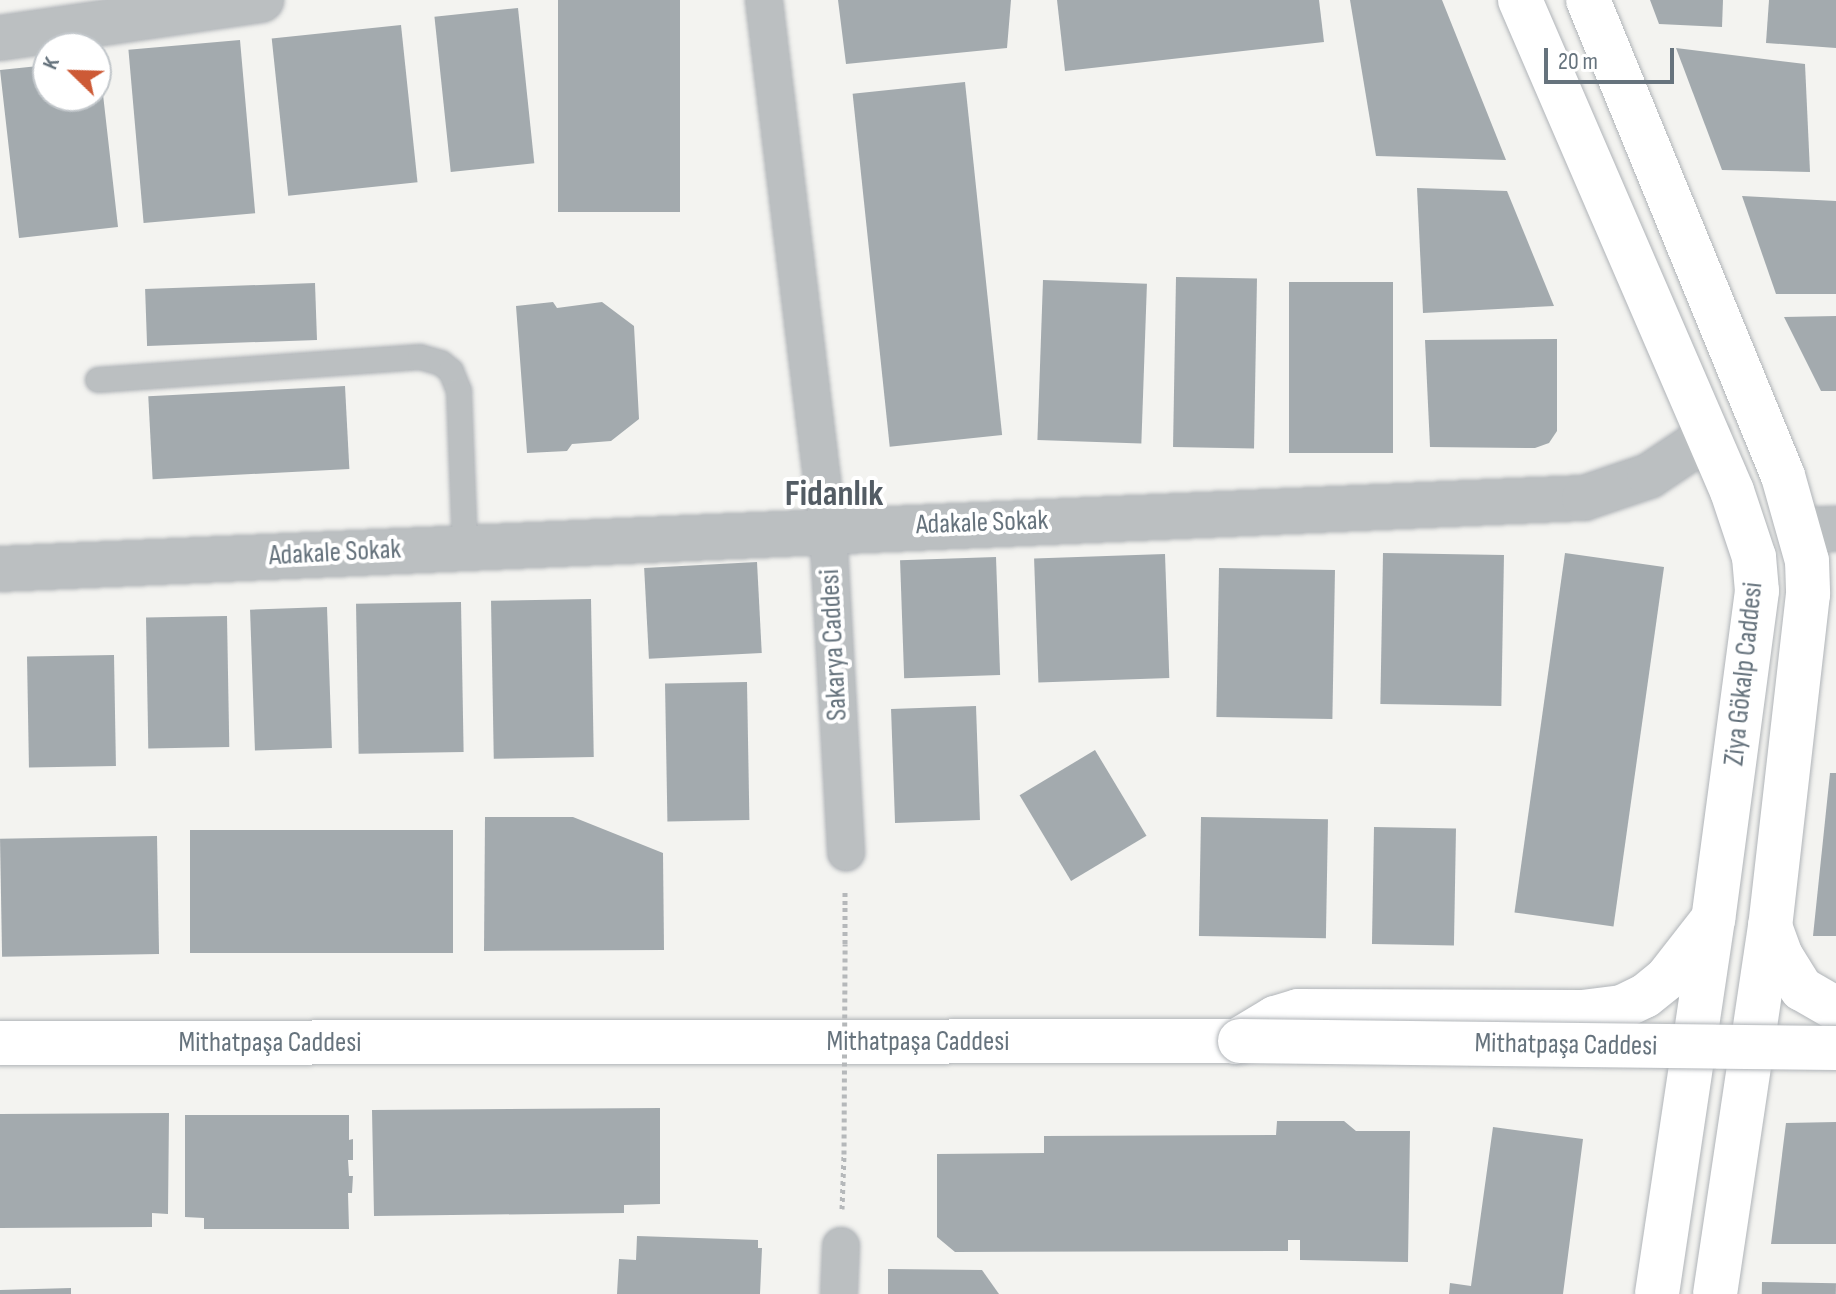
<!DOCTYPE html>
<html>
<head>
<meta charset="utf-8">
<style>
	body { margin:0 }
	#map { position:relative; width:1836px; height:1294px; overflow:hidden; background:#f3f3f0; font-family:"Sofia Sans Condensed",sans-serif }
	div>[style] { position:absolute }
	[style*='--x'] { left:calc(var(--x)*1px); top:calc(var(--y)*1px); width:calc(var(--w)*1px); rotate:calc(var(--a)*1deg) }
	.building>* { inset:0; background:#a3aaae; transform-origin:0 0 }
	.path>* { height:5px; margin-top:-2.5px; transform-origin:0; background:repeating-linear-gradient(90deg,#b5b8ba 0 4px,transparent 0 8px) }
	.roads { filter:drop-shadow(0 0 2px #b0b4b8) drop-shadow(0 0 2px #b0b4b8) }
	.service>* { height:24px; margin:-12px; padding:0 12px; transform-origin:12px; border-radius:12px; background:#bbbfc1 }
	.pedestrian>* { height:36px; margin:-18px; padding:0 18px; transform-origin:18px; border-radius:18px; background:#bbbfc1 }
	.minor>* { height:44px; margin:-22px; padding:0 22px; transform-origin:22px; border-radius:22px; background:#bbbfc1 }
	.secondary>* { height:44px; margin:-22px; padding:0 22px; transform-origin:22px; border-radius:22px; background:#fff }
	.primary>* { height:44px; margin:-22px; padding:0 22px; transform-origin:22px; border-radius:22px; background:#fff }
	.path-bridge>* { height:5px; margin-top:-2.5px; transform-origin:0; background:repeating-linear-gradient(90deg,#b5b8ba 0 4px,transparent 0 8px) }
	.bridges { filter:drop-shadow(0 0 2px #b0b4b8) drop-shadow(0 0 2px #b0b4b8) }
	.secondary-bridge>* { height:44px; margin:-22px; padding:0 22px; transform-origin:22px; border-radius:22px; background:#fff }
	span { translate:-50% -50%; white-space:nowrap; text-align:center; line-height:1.15; -webkit-text-stroke:8px #fff; paint-order:stroke }
	.street-label { font-size:28px; color:#66737d }
	.district-label { font-size:36px; color:#535c64; font-weight:700 }
	.north { position:absolute; left:32px; top:32px; width:80px; height:80px; box-sizing:border-box; background:#fff; border:2px solid #c2c7cb; border-radius:50%; rotate:293deg; font-size:22px; font-weight:700; line-height:32px; text-align:center; color:#66737d }
	.north::after { content:''; display:block; margin:auto; width:28px; height:36px; background:#cd5a36; clip-path:polygon(50% 0,100% 100%,50% 72%,0 100%) }
	.scale { position:absolute; left:1544px; top:48px; width:130px; height:36px; box-sizing:border-box; border:4px solid #66737d; border-top:0; padding-left:10px; font-size:24px; line-height:28px; white-space:nowrap; color:#66737d; -webkit-text-stroke:6px #fff; paint-order:stroke }
</style>
</head>
<body>
<div id="map">
	<div class="building">
		<i style="left:558px;top:0;width:122px;height:212px"></i>
		<i style="clip-path:polygon(838px 0,1011px 0,1007px 48px,846px 64px)"></i>
		<i style="clip-path:polygon(1057px 0,1319px 0,1324px 42px,1065px 71px)"></i>
		<i style="clip-path:polygon(1350px 0,1442px 0,1506px 160px,1376px 156px)"></i>
		<i style="clip-path:polygon(1650px 0,1723px 0,1722px 27px,1659px 24px)"></i>
		<i style="clip-path:polygon(1769px 0,1836px 0,1836px 48px,1766px 43px)"></i>
		<i style="left:518px;top:8px;width:156px;height:84px;rotate:84deg"></i>
		<i style="left:401px;top:25px;width:158px;height:130px;rotate:84deg"></i>
		<i style="left:240px;top:40px;width:174px;height:112px;rotate:85deg"></i>
		<i style="clip-path:polygon(1676px 48px,1805px 64px,1810px 172px,1722px 170px)"></i>
		<i style="clip-path:polygon(96px 59px,99px 59px,118px 227px,19px 238px,0 70px,48px 65px,48px 96px,96px 96px)"></i>
		<i style="left:965px;top:82px;width:355px;height:113px;rotate:84deg"></i>
		<i style="clip-path:polygon(1417px 188px,1507px 191px,1554px 306px,1423px 313px)"></i>
		<i style="clip-path:polygon(1742px 196px,1836px 201px,1836px 294px,1776px 294px)"></i>
		<i style="left:1176px;top:277px;width:81px;height:170px;rotate:1deg"></i>
		<i style="left:1043px;top:280px;width:104px;height:160px;rotate:2deg"></i>
		<i style="left:1289px;top:282px;width:104px;height:171px"></i>
		<i style="left:315px;top:283px;width:57px;height:170px;rotate:88deg"></i>
		<i style="clip-path:polygon(553px 302px,557px 308px,602px 302px,634px 326px,639px 419px,611px 441px,572px 444px,567px 451px,527px 453px,516px 306px)"></i>
		<i style="clip-path:polygon(1836px 316px,1836px 391px,1821px 391px,1784px 317px)"></i>
		<i style="clip-path:polygon(1557px 339px,1557px 431px,1549px 443px,1535px 448px,1430px 447px,1425px 340px)"></i>
		<i style="left:345px;top:386px;width:83px;height:197px;rotate:87deg"></i>
		<i style="left:1383px;top:553px;width:121px;height:151px;rotate:1deg"></i>
		<i style="left:1565px;top:553px;width:100px;height:363px;rotate:8deg"></i>
		<i style="left:1165px;top:554px;width:124px;height:131px;rotate:88deg"></i>
		<i style="left:996px;top:557px;width:118px;height:96px;rotate:88deg"></i>
		<i style="left:757px;top:562px;width:91px;height:113px;rotate:87deg"></i>
		<i style="left:1219px;top:568px;width:116px;height:149px;rotate:1deg"></i>
		<i style="left:591px;top:599px;width:158px;height:100px;rotate:89deg"></i>
		<i style="left:461px;top:602px;width:150px;height:105px;rotate:89deg"></i>
		<i style="left:327px;top:607px;width:141px;height:77px;rotate:88deg"></i>
		<i style="left:227px;top:616px;width:131px;height:81px;rotate:89deg"></i>
		<i style="left:114px;top:655px;width:111px;height:87px;rotate:89deg"></i>
		<i style="left:747px;top:682px;width:138px;height:82px;rotate:89deg"></i>
		<i style="left:976px;top:706px;width:114px;height:85px;rotate:88deg"></i>
		<i style="left:1095px;top:750px;width:100px;height:88px;rotate:59deg"></i>
		<i style="clip-path:polygon(1830px 773px,1836px 773px,1836px 936px,1813px 936px)"></i>
		<i style="clip-path:polygon(485px 817px,573px 817px,663px 853px,664px 950px,484px 951px)"></i>
		<i style="left:1201px;top:817px;width:127px;height:119px;rotate:1deg"></i>
		<i style="left:1374px;top:827px;width:82px;height:117px;rotate:1deg"></i>
		<i style="left:453px;top:830px;width:123px;height:263px;rotate:90deg"></i>
		<i style="left:157px;top:836px;width:118px;height:157px;rotate:89deg"></i>
		<i style="clip-path:polygon(660px 1108px,660px 1204px,624px 1205px,624px 1213px,374px 1216px,372px 1110px)"></i>
		<i style="clip-path:polygon(169px 1113px,168px 1214px,152px 1213px,152px 1227px,0 1228px,0 1114px)"></i>
		<i style="clip-path:polygon(185px 1115px,349px 1115px,349px 1140px,353px 1139px,353px 1160px,348px 1160px,349px 1176px,353px 1176px,352px 1193px,348px 1193px,349px 1229px,204px 1229px,204px 1218px,185px 1217px)"></i>
		<i style="clip-path:polygon(1277px 1121px,1344px 1121px,1356px 1131px,1410px 1131px,1408px 1262px,1300px 1260px,1300px 1240px,1288px 1240px,1288px 1251px,955px 1252px,937px 1237px,937px 1154px,1044px 1153px,1044px 1136px,1276px 1135px)"></i>
		<i style="clip-path:polygon(1836px 1122px,1836px 1244px,1771px 1244px,1786px 1123px)"></i>
		<i style="clip-path:polygon(1493px 1127px,1583px 1139px,1563px 1294px,1449px 1294px,1450px 1283px,1471px 1286px)"></i>
		<i style="clip-path:polygon(637px 1236px,758px 1240px,758px 1248px,762px 1248px,760px 1294px,617px 1294px,619px 1259px,636px 1260px)"></i>
		<i style="clip-path:polygon(888px 1269px,982px 1270px,999px 1294px,888px 1294px)"></i>
		<i style="left:1762px;top:1282px;width:74px;height:12px;rotate:1deg"></i>
		<i style="clip-path:polygon(71px 1288px,71px 1294px,0 1294px,0 1290px)"></i>
	</div>
	<div class="path">
		<i style="--x:845;--y:944;--w:55;--a:-90"></i>
		<i style="--x:842;--y:1209;--w:55;--a:-87.9"></i>
	</div>
	<div class="roads">
		<div class="service">
			<i style="--x:98;--y:380;--w:323;--a:-4.1"></i>
			<i style="--x:420;--y:357;--w:22;--a:16"></i>
			<i style="--x:441;--y:363;--w:13;--a:39"></i>
			<i style="--x:451;--y:371;--w:22;--a:68"></i>
			<i style="--x:459;--y:391;--w:156;--a:87.8"></i>
		</div>
		<div class="pedestrian">
			<i style="--x:764;--y:0;--w:533;--a:83.1"></i>
			<i style="--x:828;--y:529;--w:324;--a:86.8"></i>
			<i style="--x:839;--y:1294;--w:48;--a:-87.6"></i>
		</div>
		<div class="minor">
			<i style="--x:0;--y:38;--w:264;--a:-8.3"></i>
			<i style="--x:1801;--y:530;--w:35;--a:-2"></i>
			<i style="--x:0;--y:569;--w:1586;--a:-2.57"></i>
			<i style="--x:1584;--y:498;--w:69;--a:-18.7"></i>
			<i style="--x:1649;--y:476;--w:72;--a:-33.7"></i>
		</div>
		<div class="secondary">
			<i style="--x:1770;--y:926;--w:32;--a:70"></i>
			<i style="--x:1781;--y:956;--w:39;--a:58"></i>
			<i style="--x:1802;--y:989;--w:39;--a:30"></i>
			<i style="--x:1235;--y:1042;--w:47;--a:-31"></i>
			<i style="--x:1275;--y:1018;--w:24;--a:-17"></i>
			<i style="--x:1298;--y:1011;--w:284;--a:0.2"></i>
			<i style="--x:1582;--y:1012;--w:40;--a:-7.1"></i>
			<i style="--x:1622;--y:1007;--w:25;--a:-26"></i>
			<i style="--x:1645;--y:996;--w:28;--a:-39"></i>
			<i style="--x:1667;--y:978;--w:75;--a:-52.1"></i>
			<i style="--x:0;--y:1043;--w:1240;--a:-0.09"></i>
		</div>
		<div class="primary">
			<i style="--x:1520;--y:0;--w:535;--a:66.65"></i>
			<i style="--x:1732;--y:491;--w:70;--a:71.6"></i>
			<i style="--x:1754;--y:557;--w:34;--a:85"></i>
			<i style="--x:1757;--y:591;--w:331;--a:97.6"></i>
			<i style="--x:1713;--y:919;--w:379;--a:98.5"></i>
			<i style="--x:1588;--y:0;--w:514;--a:67.72"></i>
			<i style="--x:1783;--y:476;--w:88;--a:74.2"></i>
			<i style="--x:1807;--y:561;--w:33;--a:88"></i>
			<i style="--x:1808;--y:594;--w:334;--a:96.5"></i>
			<i style="--x:1770;--y:926;--w:372;--a:98.5"></i>
		</div>
	</div>
	<div class="path-bridge">
		<i style="--x:844;--y:1154;--w:210;--a:-89.7"></i>
	</div>
	<div class="bridges">
		<div class="secondary-bridge">
			<i style="--x:1240;--y:1041;--w:596;--a:0.67"></i>
		</div>
	</div>
	<div class="street-label">
		<span style="left:982px;top:523px;rotate:-2deg">Adakale Sokak</span>
		<span style="left:335px;top:553px;rotate:-3deg">Adakale Sokak</span>
		<span style="left:834px;top:645px;rotate:-93deg">Sakarya Caddesi</span>
		<span style="left:1744px;top:674px;rotate:-84deg">Ziya Gökalp Caddesi</span>
		<span style="left:918px;top:1042px">Mithatpaşa Caddesi</span>
		<span style="left:270px;top:1043px">Mithatpaşa Caddesi</span>
		<span style="left:1566px;top:1045px;rotate:1deg">Mithatpaşa Caddesi</span>
	</div>
	<div class="district-label">
		<span style="left:834px;top:495px">Fidanlık</span>
	</div>
	<div class="north">K</div>
	<div class="scale">20 m</div>
</div>
</body>
</html>
